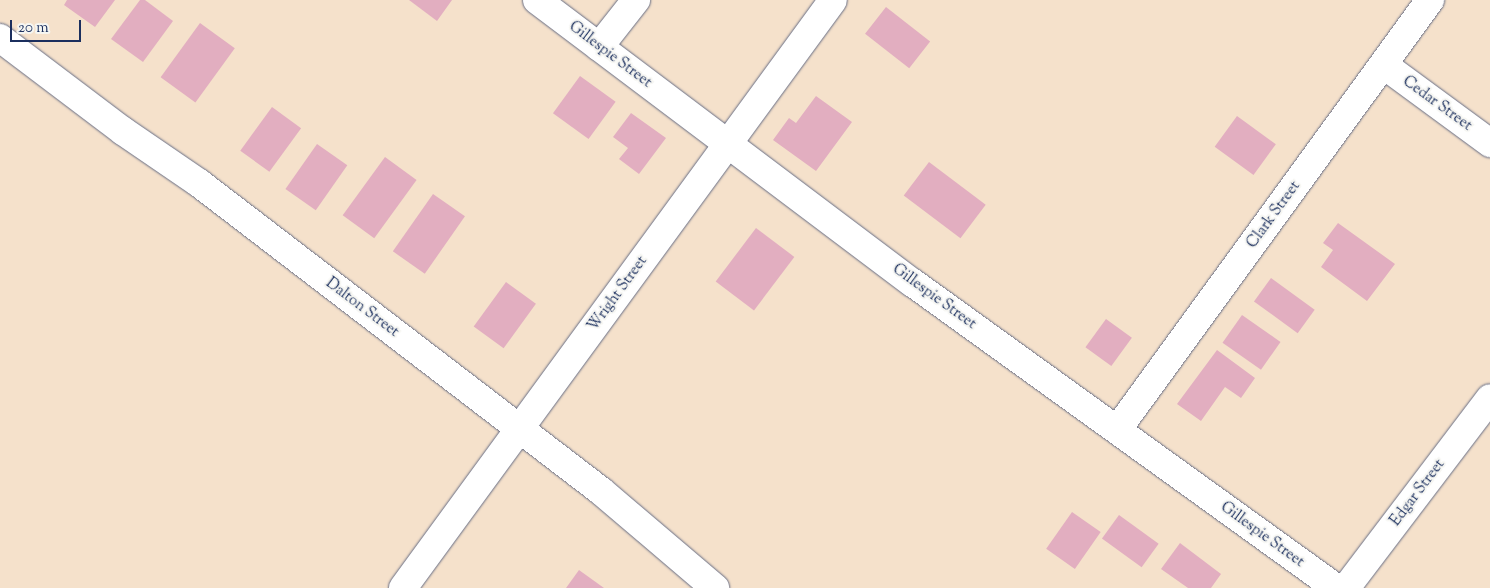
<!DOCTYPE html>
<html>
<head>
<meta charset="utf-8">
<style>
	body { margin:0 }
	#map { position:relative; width:1490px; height:588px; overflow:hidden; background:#f5e1cb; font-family:"Sorts Mill Goudy",serif }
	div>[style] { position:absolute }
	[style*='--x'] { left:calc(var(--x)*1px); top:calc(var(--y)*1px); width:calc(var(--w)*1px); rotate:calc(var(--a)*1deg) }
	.building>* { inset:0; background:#e2aec0; transform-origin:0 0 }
	.roads { filter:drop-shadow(0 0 1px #676d84) drop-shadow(0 0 1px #676d84) }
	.minor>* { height:28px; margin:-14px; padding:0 14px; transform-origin:14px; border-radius:14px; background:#fff }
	span { translate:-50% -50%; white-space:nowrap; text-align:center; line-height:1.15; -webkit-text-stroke:4px #f6f6f2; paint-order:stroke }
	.street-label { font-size:15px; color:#1b2f5e }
	.scale { position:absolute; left:10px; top:20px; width:71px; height:22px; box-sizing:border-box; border:2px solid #1b2f5e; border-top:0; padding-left:6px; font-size:15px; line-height:18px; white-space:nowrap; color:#1b2f5e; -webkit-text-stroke:4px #f6f6f2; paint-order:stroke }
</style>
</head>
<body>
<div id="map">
	<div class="building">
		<i style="clip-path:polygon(67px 0,115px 0,95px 27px,64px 5px)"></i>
		<i style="clip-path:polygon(140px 0,145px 0,173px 21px,143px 62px,111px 39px)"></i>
		<i style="clip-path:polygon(409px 0,452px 0,437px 21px)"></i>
		<i style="left:886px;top:7px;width:56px;height:34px;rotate:38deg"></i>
		<i style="left:200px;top:23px;width:43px;height:67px;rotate:36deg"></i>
		<i style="left:580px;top:76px;width:44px;height:46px;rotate:36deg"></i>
		<i style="clip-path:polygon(816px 96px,852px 122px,816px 171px,773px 140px,789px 118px,796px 123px)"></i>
		<i style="left:272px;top:107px;width:36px;height:54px;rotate:36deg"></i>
		<i style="clip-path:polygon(631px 113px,666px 138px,639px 174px,619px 159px,628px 148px,613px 137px)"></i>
		<i style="left:1237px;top:116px;width:48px;height:38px;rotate:36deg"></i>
		<i style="left:317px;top:144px;width:37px;height:55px;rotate:35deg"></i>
		<i style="left:385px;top:157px;width:39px;height:72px;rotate:36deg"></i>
		<i style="left:929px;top:162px;width:71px;height:42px;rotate:37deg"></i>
		<i style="left:433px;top:194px;width:39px;height:70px;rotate:35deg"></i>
		<i style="clip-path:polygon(1338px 223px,1395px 264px,1367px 301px,1321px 267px,1333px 250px,1323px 243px)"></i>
		<i style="left:756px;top:228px;width:48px;height:67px;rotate:37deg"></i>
		<i style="left:1271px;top:278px;width:54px;height:29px;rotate:36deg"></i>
		<i style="left:506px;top:282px;width:37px;height:55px;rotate:36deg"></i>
		<i style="left:1242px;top:315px;width:47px;height:34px;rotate:35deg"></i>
		<i style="left:1106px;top:319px;width:32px;height:35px;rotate:36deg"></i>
		<i style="clip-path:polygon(1217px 350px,1255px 378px,1241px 398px,1225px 387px,1201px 421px,1177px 404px)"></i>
		<i style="left:1072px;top:512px;width:35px;height:45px;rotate:35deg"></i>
		<i style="left:1119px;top:515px;width:49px;height:29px;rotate:36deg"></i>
		<i style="clip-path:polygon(1180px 543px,1221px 574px,1211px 588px,1188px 588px,1161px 569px)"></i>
		<i style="clip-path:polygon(579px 570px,604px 588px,566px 588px)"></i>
	</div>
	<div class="roads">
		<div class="minor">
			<i style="--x:537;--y:0;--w:471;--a:37"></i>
			<i style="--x:913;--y:283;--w:521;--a:35.79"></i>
			<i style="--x:0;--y:38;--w:154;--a:37.1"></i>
			<i style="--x:123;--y:131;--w:92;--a:34.4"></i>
			<i style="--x:199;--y:183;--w:506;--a:37.46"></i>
			<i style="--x:601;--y:491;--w:150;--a:40.4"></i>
			<i style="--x:599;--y:47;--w:60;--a:-51.8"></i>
			<i style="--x:1384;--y:65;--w:132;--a:36.3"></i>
			<i style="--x:1117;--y:430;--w:532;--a:-53.95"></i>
			<i style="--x:403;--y:588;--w:728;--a:-53.82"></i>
			<i style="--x:1346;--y:588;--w:238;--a:-52.8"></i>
		</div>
	</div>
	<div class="street-label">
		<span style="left:610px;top:55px;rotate:37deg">Gillespie Street</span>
		<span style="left:1437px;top:104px;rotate:36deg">Cedar Street</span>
		<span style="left:1274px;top:215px;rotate:-54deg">Clark Street</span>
		<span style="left:618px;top:294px;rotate:-54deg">Wright Street</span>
		<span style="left:934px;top:297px;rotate:36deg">Gillespie Street</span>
		<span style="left:362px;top:308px;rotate:37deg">Dalton Street</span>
		<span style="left:1418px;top:493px;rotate:-53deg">Edgar Street</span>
		<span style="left:1262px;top:535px;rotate:36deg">Gillespie Street</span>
	</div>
	<div class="scale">20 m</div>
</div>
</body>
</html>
